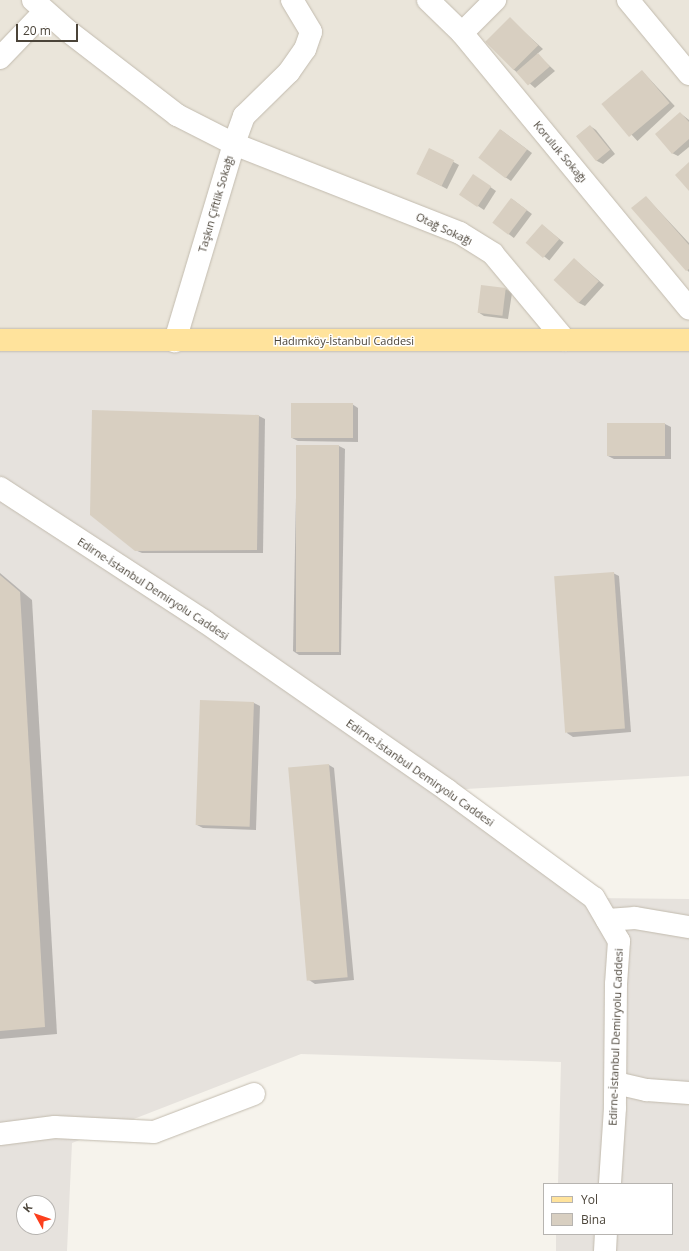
<!DOCTYPE html>
<html>
<head>
<meta charset="utf-8">
<style>
	body { margin:0 }
	#map { position:relative; width:689px; height:1251px; overflow:hidden; background:#f6f3ec; font-family:"Open Sans",sans-serif }
	div>[style] { position:absolute }
	[style*='--x'] { left:calc(var(--x)*1px); top:calc(var(--y)*1px); width:calc(var(--w)*1px); rotate:calc(var(--a)*1deg) }
	.residential>* { inset:0; background:#eae5da; transform-origin:0 0 }
	.industrial>* { inset:0; background:#e6e2dd }
	.shadow>* { inset:0; background:#0003; transform-origin:0 0 }
	.building>* { inset:0; background:#d8cfc1; transform-origin:0 0 }
	.roads { filter:drop-shadow(0 0 1px #c2bbae) drop-shadow(0 0 1px #c2bbae) }
	.minor>* { height:22px; margin:-11px; padding:0 11px; transform-origin:11px; border-radius:11px; background:#fff }
	.major>* { height:22px; margin:-11px; padding:0 11px; transform-origin:11px; border-radius:11px; background:#ffe39c }
	span { translate:-50% -50%; white-space:nowrap; text-align:center; line-height:1.15; -webkit-text-stroke:3px #fff; paint-order:stroke }
	.street-label { font-size:11px; color:#4b4439 }
	.legend { position:absolute; left:543px; top:1183px; width:130px; height:52px; box-sizing:border-box; background:#fff; border:1px solid #b7b4b0; margin:0; padding:5px 7px; list-style:none; font-size:12px; color:#4b4439 }
	.legend li { display:flex; align-items:center; gap:8px; height:20px }
	.legend b { width:20px; border:1px solid #b7b4b0 }
	.north { position:absolute; left:16px; top:1195px; width:40px; height:40px; box-sizing:border-box; background:#fff; border:1px solid #b7b4b0; border-radius:50%; rotate:310deg; font-size:11px; font-weight:700; line-height:16px; text-align:center; color:#4b4439 }
	.north::after { content:''; display:block; margin:auto; width:14px; height:18px; background:#fc3f1d; clip-path:polygon(50% 0,100% 100%,50% 72%,0 100%) }
	.scale { position:absolute; left:16px; top:24px; width:62px; height:18px; box-sizing:border-box; border:2px solid #4b4439; border-top:0; padding-left:5px; font-size:12px; line-height:14px; white-space:nowrap; color:#4b4439; -webkit-text-stroke:3px #fff; paint-order:stroke }
</style>
</head>
<body>
<div id="map">
	<div class="residential">
		<i style="left:0;top:0;width:689px;height:355px"></i>
	</div>
	<div class="industrial">
		<i style="clip-path:polygon(evenodd,689px 340px,689px 776px,448px 790px,594px 898px,689px 899px,689px 1251px,556px 1251px,556px 1234px,672px 1234px,672px 1184px,558px 1184px,561px 1062px,301px 1054px,72px 1143px,67px 1251px,0 1251px,0 347px,689px 340px,24px 1203px,48px 1203px,48px 1227px,24px 1227px,24px 1203px)"></i>
	</div>
	<div class="shadow">
		<i style="clip-path:polygon(510px 19px,543px 49px,537px 54px,555px 71px,535px 88px,513px 69px)"></i>
		<i style="left:642px;top:71px;width:48px;height:51px;rotate:47deg"></i>
		<i style="clip-path:polygon(680px 113px,689px 120px,689px 147px,678px 156px,672px 153px)"></i>
		<i style="clip-path:polygon(590px 126px,596px 130px,615px 154px,603px 164px,597px 161px,577px 136px)"></i>
		<i style="clip-path:polygon(501px 130px,532px 153px,511px 181px,505px 177px)"></i>
		<i style="clip-path:polygon(430px 149px,459px 165px,447px 189px,424px 177px)"></i>
		<i style="clip-path:polygon(479px 179px,496px 191px,484px 210px,460px 194px)"></i>
		<i style="clip-path:polygon(646px 197px,689px 243px,689px 272px,687px 270px)"></i>
		<i style="left:512px;top:199px;width:25px;height:30px;rotate:37deg"></i>
		<i style="left:542px;top:225px;width:28px;height:23px;rotate:39deg"></i>
		<i style="clip-path:polygon(574px 259px,604px 285px,585px 306px,579px 303px)"></i>
		<i style="clip-path:polygon(506px 289px,512px 293px,508px 319px,484px 316px,478px 312px)"></i>
		<i style="clip-path:polygon(352px 404px,358px 408px,358px 442px,298px 441px,292px 438px)"></i>
		<i style="clip-path:polygon(259px 416px,265px 419px,263px 553px,142px 553px,135px 550px)"></i>
		<i style="clip-path:polygon(665px 424px,671px 427px,671px 459px,614px 459px,608px 456px)"></i>
		<i style="clip-path:polygon(297px 446px,339px 446px,345px 449px,341px 655px,299px 655px,293px 651px)"></i>
		<i style="clip-path:polygon(0 573px,32px 600px,57px 1034px,0 1039px)"></i>
		<i style="clip-path:polygon(613px 573px,619px 576px,631px 732px,573px 737px,567px 733px)"></i>
		<i style="clip-path:polygon(201px 701px,254px 703px,260px 706px,256px 830px,203px 828px,197px 825px)"></i>
		<i style="clip-path:polygon(329px 765px,334px 768px,354px 980px,315px 984px,309px 980px)"></i>
	</div>
	<div class="building">
		<i style="left:510px;top:17px;width:40px;height:35px;rotate:45deg"></i>
		<i style="left:538px;top:53px;width:18px;height:29px;rotate:49deg"></i>
		<i style="left:642px;top:70px;width:43px;height:53px;rotate:50deg"></i>
		<i style="clip-path:polygon(680px 112px,689px 122px,689px 139px,672px 154px,655px 134px)"></i>
		<i style="left:590px;top:125px;width:32px;height:18px;rotate:51deg"></i>
		<i style="left:500px;top:129px;width:34px;height:36px;rotate:37deg"></i>
		<i style="left:429px;top:148px;width:28px;height:29px;rotate:26deg"></i>
		<i style="clip-path:polygon(689px 162px,689px 191px,675px 175px)"></i>
		<i style="left:473px;top:174px;width:22px;height:25px;rotate:34deg"></i>
		<i style="clip-path:polygon(646px 196px,689px 245px,689px 269px,686px 271px,631px 208px)"></i>
		<i style="left:511px;top:198px;width:20px;height:31px;rotate:37deg"></i>
		<i style="left:542px;top:224px;width:23px;height:25px;rotate:41deg"></i>
		<i style="left:574px;top:258px;width:34px;height:30px;rotate:43deg"></i>
		<i style="left:481px;top:285px;width:25px;height:28px;rotate:7deg"></i>
		<i style="left:291px;top:403px;width:62px;height:35px"></i>
		<i style="clip-path:polygon(92px 410px,259px 415px,257px 550px,135px 551px,90px 515px)"></i>
		<i style="left:607px;top:423px;width:58px;height:33px"></i>
		<i style="left:296px;top:445px;width:43px;height:207px"></i>
		<i style="left:614px;top:572px;width:157px;height:60px;rotate:86deg"></i>
		<i style="clip-path:polygon(0 575px,20px 592px,45px 1027px,0 1031px)"></i>
		<i style="left:200px;top:700px;width:54px;height:125px;rotate:2deg"></i>
		<i style="left:329px;top:764px;width:214px;height:41px;rotate:85deg"></i>
	</div>
	<div class="roads">
		<div class="minor">
			<i style="--x:33;--y:0;--w:47;--a:41.5"></i>
			<i style="--x:68;--y:31;--w:138;--a:37.6"></i>
			<i style="--x:177;--y:115;--w:64;--a:27"></i>
			<i style="--x:234;--y:144;--w:206;--a:106.7"></i>
			<i style="--x:292;--y:0;--w:37;--a:59"></i>
			<i style="--x:311;--y:32;--w:18;--a:109"></i>
			<i style="--x:305;--y:49;--w:28;--a:125"></i>
			<i style="--x:289;--y:72;--w:63;--a:135.6"></i>
			<i style="--x:244;--y:116;--w:30;--a:110"></i>
			<i style="--x:234;--y:144;--w:243;--a:21.5"></i>
			<i style="--x:460;--y:233;--w:39;--a:32"></i>
			<i style="--x:493;--y:254;--w:112;--a:50.1"></i>
			<i style="--x:428;--y:0;--w:47;--a:44.1"></i>
			<i style="--x:462;--y:33;--w:357;--a:50.5"></i>
			<i style="--x:628;--y:0;--w:96;--a:50.5"></i>
			<i style="--x:462;--y:33;--w:47;--a:-45"></i>
			<i style="--x:0;--y:58;--w:65;--a:-46.2"></i>
			<i style="--x:0;--y:488;--w:244;--a:33.1"></i>
			<i style="--x:204;--y:621;--w:296;--a:34.8"></i>
			<i style="--x:447;--y:790;--w:182;--a:36.3"></i>
			<i style="--x:594;--y:898;--w:50;--a:59.8"></i>
			<i style="--x:619;--y:941;--w:43;--a:94"></i>
			<i style="--x:616;--y:984;--w:124;--a:90.5"></i>
			<i style="--x:615;--y:1108;--w:76;--a:93.8"></i>
			<i style="--x:607;--y:920;--w:28;--a:-4"></i>
			<i style="--x:635;--y:918;--w:55;--a:9.5"></i>
			<i style="--x:616;--y:1083;--w:32;--a:13"></i>
			<i style="--x:647;--y:1090;--w:42;--a:4.1"></i>
			<i style="--x:0;--y:1134;--w:55;--a:-7.3"></i>
			<i style="--x:55;--y:1127;--w:99;--a:2.9"></i>
			<i style="--x:154;--y:1132;--w:107;--a:-20.8"></i>
			<i style="--x:605;--y:1251;--w:17;--a:-87"></i>
		</div>
		<div class="major">
			<i style="--x:0;--y:340;--w:689;--a:0"></i>
		</div>
	</div>
	<div class="street-label">
		<span style="left:560px;top:152px;rotate:50deg">Koruluk Sokağı</span>
		<span style="left:216px;top:204px;rotate:-74deg">Taşkın Çiftlik Sokağı</span>
		<span style="left:444px;top:229px;rotate:25deg">Otağ Sokağı</span>
		<span style="left:344px;top:341px">Hadımköy-İstanbul Caddesi</span>
		<span style="left:153px;top:589px;rotate:33deg">Edirne-İstanbul Demiryolu Caddesi</span>
		<span style="left:420px;top:773px;rotate:35deg">Edirne-İstanbul Demiryolu Caddesi</span>
		<span style="left:616px;top:1037px;rotate:-88deg">Edirne-İstanbul Demiryolu Caddesi</span>
	</div>
	<ul class="legend">
	<li><b style="height:5px;background:#ffe39c"></b>Yol</li>
	<li><b style="height:11px;background:#d8cfc1"></b>Bina</li>
	</ul>
	<div class="north">K</div>
	<div class="scale">20 m</div>
</div>
</body>
</html>
